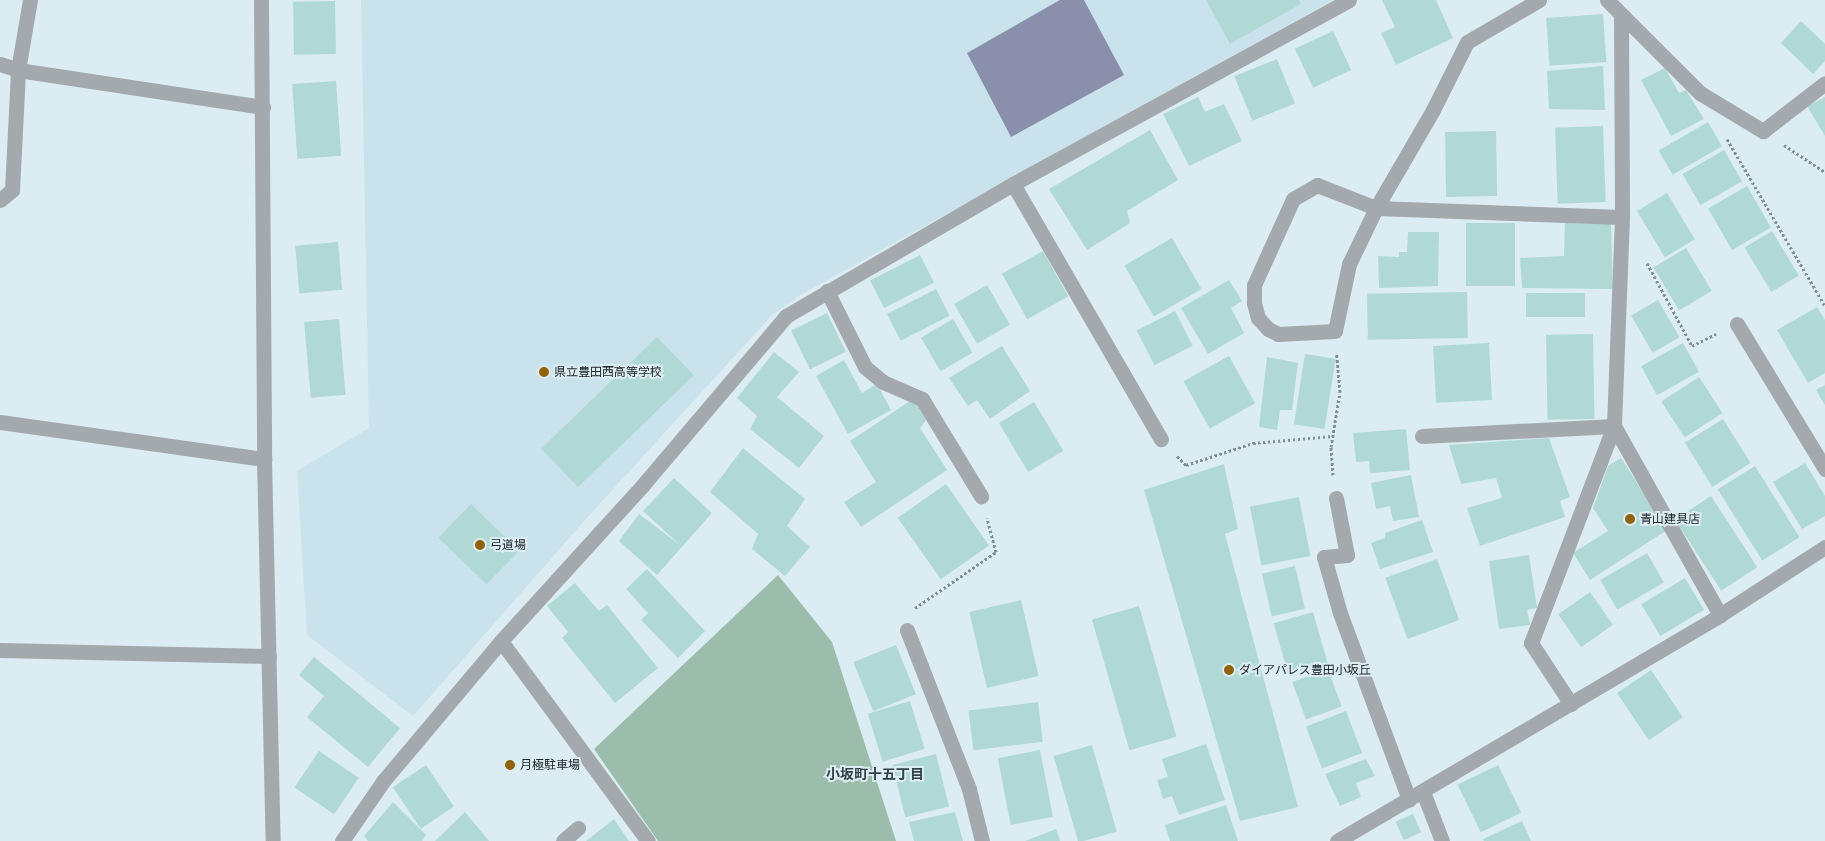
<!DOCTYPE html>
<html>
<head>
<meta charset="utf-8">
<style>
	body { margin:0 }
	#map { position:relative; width:1825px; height:841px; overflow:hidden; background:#dbedf2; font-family:Barlow,"Noto Sans JP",sans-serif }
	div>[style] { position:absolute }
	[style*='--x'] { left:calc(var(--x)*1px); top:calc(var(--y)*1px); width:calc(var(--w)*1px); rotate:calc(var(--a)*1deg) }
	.built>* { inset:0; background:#c9e2eb }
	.forest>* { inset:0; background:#9dbdac }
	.water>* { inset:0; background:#8a90ac }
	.building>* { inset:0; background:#b0d9d6; transform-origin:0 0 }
	.path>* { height:3px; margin-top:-1.5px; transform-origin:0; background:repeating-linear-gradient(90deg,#839093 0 2.5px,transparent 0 5px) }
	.service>* { height:15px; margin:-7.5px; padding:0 7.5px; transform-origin:7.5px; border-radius:7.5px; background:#a4a9ae }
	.minor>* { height:15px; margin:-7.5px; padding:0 7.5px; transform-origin:7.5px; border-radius:7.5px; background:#a4a9ae }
	.dots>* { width:14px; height:14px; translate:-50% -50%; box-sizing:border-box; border:2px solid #dbedf2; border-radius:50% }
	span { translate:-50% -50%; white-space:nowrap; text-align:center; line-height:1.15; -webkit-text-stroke:4px #dbedf2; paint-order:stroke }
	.poi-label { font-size:12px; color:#202729 }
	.left { translate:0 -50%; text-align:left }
	.neighbourhood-label { font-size:14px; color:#334146; font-weight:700 }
</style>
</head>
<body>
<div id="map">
	<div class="built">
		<i style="clip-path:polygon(361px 0,1333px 0,802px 294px,772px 315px,585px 520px,413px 716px,307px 635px,297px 471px,369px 428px)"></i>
	</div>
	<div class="forest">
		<i style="clip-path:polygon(778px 575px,832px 642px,896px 841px,658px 841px,594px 749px)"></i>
	</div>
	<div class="water">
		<i style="clip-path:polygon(1060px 0,1084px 0,1124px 75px,1011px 137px,967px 53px)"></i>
	</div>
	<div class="building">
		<i style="clip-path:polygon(1206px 0,1299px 0,1301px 4px,1230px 44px)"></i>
		<i style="clip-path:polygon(1382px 0,1436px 0,1453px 38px,1396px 65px,1381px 33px,1395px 27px)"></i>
		<i style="left:335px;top:1px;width:53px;height:42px;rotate:89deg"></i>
		<i style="left:1603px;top:14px;width:48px;height:57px;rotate:86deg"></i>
		<i style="clip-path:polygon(1801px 21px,1825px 44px,1825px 61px,1813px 74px,1781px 43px)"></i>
		<i style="left:1333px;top:31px;width:43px;height:42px;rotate:65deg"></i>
		<i style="left:1277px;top:59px;width:48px;height:46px;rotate:68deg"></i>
		<i style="clip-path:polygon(1603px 66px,1605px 110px,1549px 109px,1547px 71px)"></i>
		<i style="clip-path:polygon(1665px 68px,1679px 93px,1686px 90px,1704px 119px,1671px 136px,1641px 80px)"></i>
		<i style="left:336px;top:81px;width:75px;height:44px;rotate:86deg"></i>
		<i style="clip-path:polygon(1198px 97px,1205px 112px,1224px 104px,1242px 141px,1189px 166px,1163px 114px)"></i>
		<i style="clip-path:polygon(1825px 97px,1825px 136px,1807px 106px)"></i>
		<i style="left:1708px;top:122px;width:28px;height:57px;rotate:60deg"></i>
		<i style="left:1603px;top:126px;width:76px;height:48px;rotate:88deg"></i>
		<i style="clip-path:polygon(1150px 130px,1178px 180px,1127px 211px,1130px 223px,1087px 250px,1049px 189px)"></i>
		<i style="left:1496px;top:131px;width:65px;height:51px;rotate:89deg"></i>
		<i style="left:1724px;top:150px;width:36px;height:48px;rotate:60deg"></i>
		<i style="left:1747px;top:186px;width:48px;height:45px;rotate:60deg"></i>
		<i style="left:1667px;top:193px;width:54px;height:35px;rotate:59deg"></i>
		<i style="left:1466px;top:223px;width:49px;height:63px"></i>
		<i style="clip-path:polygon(1565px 223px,1611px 224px,1613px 289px,1522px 288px,1520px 258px,1564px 256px)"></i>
		<i style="left:1772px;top:231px;width:52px;height:32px;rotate:59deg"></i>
		<i style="clip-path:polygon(1408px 232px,1439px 232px,1438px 286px,1379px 288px,1378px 256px,1399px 257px,1399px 252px,1407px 252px)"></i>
		<i style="left:1172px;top:238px;width:59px;height:55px;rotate:60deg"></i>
		<i style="left:338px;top:242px;width:48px;height:43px;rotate:85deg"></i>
		<i style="left:1686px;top:248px;width:50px;height:38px;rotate:59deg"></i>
		<i style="left:1043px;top:251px;width:52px;height:47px;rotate:61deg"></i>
		<i style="left:920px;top:255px;width:31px;height:56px;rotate:63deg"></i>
		<i style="clip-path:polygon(1229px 280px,1242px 301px,1231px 308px,1244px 333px,1208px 354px,1181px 308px)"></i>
		<i style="left:987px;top:285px;width:46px;height:38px;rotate:60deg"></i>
		<i style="left:936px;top:289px;width:30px;height:55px;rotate:63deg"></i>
		<i style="left:1467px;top:292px;width:46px;height:100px;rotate:89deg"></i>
		<i style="left:1526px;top:293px;width:59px;height:24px"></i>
		<i style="left:1658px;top:300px;width:43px;height:31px;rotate:60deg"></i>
		<i style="clip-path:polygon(1817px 307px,1825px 320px,1825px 373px,1808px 383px,1777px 330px)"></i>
		<i style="left:1175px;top:311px;width:39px;height:43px;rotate:63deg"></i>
		<i style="left:827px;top:313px;width:43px;height:40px;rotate:64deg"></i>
		<i style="left:339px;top:319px;width:76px;height:35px;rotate:85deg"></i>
		<i style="left:953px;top:319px;width:39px;height:37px;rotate:60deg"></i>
		<i style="left:1593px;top:334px;width:85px;height:47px;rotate:89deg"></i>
		<i style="left:657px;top:337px;width:53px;height:161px;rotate:46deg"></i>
		<i style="left:1489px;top:343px;width:57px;height:56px;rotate:87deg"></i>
		<i style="left:1683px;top:343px;width:33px;height:48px;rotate:61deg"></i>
		<i style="clip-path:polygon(1002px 346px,1030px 391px,990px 419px,977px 400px,968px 406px,949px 378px)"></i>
		<i style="clip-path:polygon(774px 352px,799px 372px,777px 397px,824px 436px,799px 468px,750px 429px,757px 416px,737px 398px)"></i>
		<i style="left:1305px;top:354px;width:31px;height:71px;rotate:9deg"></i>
		<i style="left:1229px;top:356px;width:54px;height:52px;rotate:61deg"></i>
		<i style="clip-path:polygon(1267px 357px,1298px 363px,1292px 410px,1280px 410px,1277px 430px,1259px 427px)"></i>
		<i style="clip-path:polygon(844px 360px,862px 393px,877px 384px,891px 410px,848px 434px,816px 376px)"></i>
		<i style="left:1699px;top:377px;width:43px;height:45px;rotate:57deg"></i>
		<i style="clip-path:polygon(1825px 385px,1825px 405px,1816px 390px)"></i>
		<i style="clip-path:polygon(913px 399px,926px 420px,920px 428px,947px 470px,861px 527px,844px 502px,876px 482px,850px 441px)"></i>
		<i style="left:1034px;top:402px;width:57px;height:41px;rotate:59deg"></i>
		<i style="left:1723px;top:419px;width:52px;height:45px;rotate:58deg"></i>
		<i style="clip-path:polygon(1406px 429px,1410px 470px,1370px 473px,1369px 461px,1356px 462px,1353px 433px)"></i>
		<i style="clip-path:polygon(1549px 438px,1570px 497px,1560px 501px,1565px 517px,1480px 546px,1467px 508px,1502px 498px,1496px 478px,1461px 484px,1449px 445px)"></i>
		<i style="clip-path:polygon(743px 448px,805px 499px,787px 526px,810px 547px,785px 576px,752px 549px,758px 534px,710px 492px)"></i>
		<i style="clip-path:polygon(1621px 458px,1667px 530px,1590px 580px,1573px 553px,1608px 531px,1593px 508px,1608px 466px)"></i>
		<i style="clip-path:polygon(1805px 463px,1825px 496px,1825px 516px,1802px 529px,1773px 482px)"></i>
		<i style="clip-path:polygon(1224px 464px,1238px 529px,1225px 534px,1298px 807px,1240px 821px,1144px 490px)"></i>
		<i style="left:1755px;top:466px;width:84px;height:44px;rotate:58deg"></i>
		<i style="clip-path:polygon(1411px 475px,1419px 517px,1393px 521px,1390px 506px,1376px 509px,1371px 483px)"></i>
		<i style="clip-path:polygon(674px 478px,712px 513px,657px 575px,619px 541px,639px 514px,680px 545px,643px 511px)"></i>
		<i style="left:946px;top:484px;width:75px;height:59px;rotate:55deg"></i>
		<i style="left:1711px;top:496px;width:85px;height:43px;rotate:57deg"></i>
		<i style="left:1299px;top:497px;width:60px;height:50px;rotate:79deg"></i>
		<i style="left:471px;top:504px;width:67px;height:47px;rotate:44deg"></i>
		<i style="clip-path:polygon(1422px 520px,1433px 552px,1380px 569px,1371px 543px,1385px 538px,1385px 533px)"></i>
		<i style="left:1647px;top:553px;width:34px;height:54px;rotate:60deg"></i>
		<i style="clip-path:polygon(1529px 555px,1537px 608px,1527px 610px,1530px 625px,1499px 629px,1489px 561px)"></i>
		<i style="left:1437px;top:559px;width:65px;height:55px;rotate:70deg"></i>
		<i style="left:1295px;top:566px;width:44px;height:34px;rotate:77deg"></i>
		<i style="clip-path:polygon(647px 569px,705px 631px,678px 658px,641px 620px,648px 613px,626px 589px)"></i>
		<i style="left:1685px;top:578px;width:37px;height:51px;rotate:59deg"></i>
		<i style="clip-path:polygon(575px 583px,599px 611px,607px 605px,658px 668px,615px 703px,562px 638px,568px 632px,547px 606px)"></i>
		<i style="left:1590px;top:592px;width:40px;height:39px;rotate:55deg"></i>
		<i style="left:1021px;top:600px;width:78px;height:53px;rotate:77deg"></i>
		<i style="left:1139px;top:606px;width:136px;height:49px;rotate:74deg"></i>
		<i style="left:1313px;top:612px;width:53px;height:41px;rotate:74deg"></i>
		<i style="left:896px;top:645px;width:53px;height:46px;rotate:68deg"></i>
		<i style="clip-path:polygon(314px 657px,400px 728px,368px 767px,307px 717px,324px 696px,299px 675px)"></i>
		<i style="left:1328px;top:669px;width:40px;height:38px;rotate:70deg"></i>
		<i style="left:1651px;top:670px;width:57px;height:41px;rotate:56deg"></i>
		<i style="left:910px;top:701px;width:50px;height:44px;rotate:73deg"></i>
		<i style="left:1038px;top:702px;width:40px;height:70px;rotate:83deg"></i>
		<i style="left:1346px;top:711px;width:45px;height:43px;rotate:69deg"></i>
		<i style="clip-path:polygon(1206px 744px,1225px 800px,1179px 815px,1172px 796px,1163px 799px,1157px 780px,1168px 777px,1162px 759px)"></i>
		<i style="left:1092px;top:745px;width:90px;height:40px;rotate:74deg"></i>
		<i style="left:1040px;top:750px;width:68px;height:43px;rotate:79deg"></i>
		<i style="left:319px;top:751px;width:48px;height:44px;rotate:34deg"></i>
		<i style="left:936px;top:754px;width:54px;height:45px;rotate:76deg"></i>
		<i style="clip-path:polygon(1366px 759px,1375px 776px,1356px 783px,1361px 797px,1340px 806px,1325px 774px)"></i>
		<i style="left:426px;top:765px;width:50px;height:40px;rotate:56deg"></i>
		<i style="left:1498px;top:765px;width:53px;height:45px;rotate:64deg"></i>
		<i style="clip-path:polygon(393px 802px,426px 835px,422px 841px,368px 841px,364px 836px)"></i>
		<i style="clip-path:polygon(1226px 805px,1238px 841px,1170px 841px,1165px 825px)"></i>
		<i style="clip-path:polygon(465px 812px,489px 841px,435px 841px)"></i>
		<i style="clip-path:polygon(955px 812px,963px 841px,914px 841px,909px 822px)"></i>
		<i style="left:1413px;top:814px;width:20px;height:19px;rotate:66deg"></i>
		<i style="clip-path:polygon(614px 819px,629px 841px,586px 841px)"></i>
		<i style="clip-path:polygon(1522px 821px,1531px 841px,1484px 841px,1483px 839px)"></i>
		<i style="clip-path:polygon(1056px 829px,1060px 841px,1025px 841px)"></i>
	</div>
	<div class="path">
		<i style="--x:1727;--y:139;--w:194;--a:59.6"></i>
		<i style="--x:1784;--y:145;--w:49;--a:33.4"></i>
		<i style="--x:1647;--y:263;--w:94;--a:61.5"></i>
		<i style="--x:1692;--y:346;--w:27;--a:-27"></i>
		<i style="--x:1177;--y:456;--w:13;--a:45"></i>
		<i style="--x:1186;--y:465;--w:71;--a:-18.2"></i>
		<i style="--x:1253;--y:443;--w:80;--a:-5"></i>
		<i style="--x:1333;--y:475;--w:28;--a:-94"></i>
		<i style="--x:1331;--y:447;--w:56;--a:-80.7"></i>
		<i style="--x:1340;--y:392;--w:38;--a:-95"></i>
		<i style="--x:915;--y:608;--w:98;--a:-34.7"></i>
		<i style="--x:996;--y:552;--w:35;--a:-105"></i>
	</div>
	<div class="service">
		<i style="--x:1013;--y:184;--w:295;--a:59.9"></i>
		<i style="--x:907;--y:630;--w:171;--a:68.7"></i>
		<i style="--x:969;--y:789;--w:54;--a:76"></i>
		<i style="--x:1571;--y:704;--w:73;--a:-123.3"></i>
		<i style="--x:1531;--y:643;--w:232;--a:-69.1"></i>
		<i style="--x:563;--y:841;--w:20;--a:-41"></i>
	</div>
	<div class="minor">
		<i style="--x:261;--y:0;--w:459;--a:89.6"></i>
		<i style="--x:264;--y:459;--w:382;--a:88.7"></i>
		<i style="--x:1539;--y:0;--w:83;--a:149.7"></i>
		<i style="--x:1467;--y:42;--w:76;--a:116.6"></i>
		<i style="--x:1433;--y:110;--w:113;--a:120.2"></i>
		<i style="--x:1376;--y:208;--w:62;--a:115.7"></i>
		<i style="--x:1349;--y:264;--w:68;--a:101.8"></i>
		<i style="--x:1335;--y:331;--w:57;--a:177"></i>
		<i style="--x:1278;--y:334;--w:11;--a:-153"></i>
		<i style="--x:1268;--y:329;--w:15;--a:-132"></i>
		<i style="--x:1258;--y:318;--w:16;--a:-105"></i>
		<i style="--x:1254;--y:303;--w:18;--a:-90"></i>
		<i style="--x:1254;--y:285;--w:94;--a:-65.6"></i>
		<i style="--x:1293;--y:199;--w:28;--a:-30"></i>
		<i style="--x:1317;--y:185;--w:63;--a:21.3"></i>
		<i style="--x:1376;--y:208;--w:246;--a:2.1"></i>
		<i style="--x:1607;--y:0;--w:132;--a:45"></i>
		<i style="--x:1700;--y:93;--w:74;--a:31.1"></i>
		<i style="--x:1763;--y:131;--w:78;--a:-37.7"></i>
		<i style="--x:1621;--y:16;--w:201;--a:89.7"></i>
		<i style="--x:1622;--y:217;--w:209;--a:92.2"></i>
		<i style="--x:1614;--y:426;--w:217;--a:60.7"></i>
		<i style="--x:0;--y:64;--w:19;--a:18"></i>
		<i style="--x:18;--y:70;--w:248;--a:8.6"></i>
		<i style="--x:0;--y:200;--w:16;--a:-40"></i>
		<i style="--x:12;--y:190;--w:120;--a:-87.1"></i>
		<i style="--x:18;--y:70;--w:71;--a:-80.3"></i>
		<i style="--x:827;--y:291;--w:85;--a:63.4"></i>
		<i style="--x:865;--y:367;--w:23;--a:40"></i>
		<i style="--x:883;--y:382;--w:43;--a:23.6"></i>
		<i style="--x:922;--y:399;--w:114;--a:58.7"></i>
		<i style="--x:1737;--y:324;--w:170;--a:58.7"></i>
		<i style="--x:0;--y:422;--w:267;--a:8"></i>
		<i style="--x:1422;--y:436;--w:192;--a:-3"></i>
		<i style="--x:1336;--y:498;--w:58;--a:79.1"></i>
		<i style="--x:1347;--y:555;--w:23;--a:175"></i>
		<i style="--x:1324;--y:557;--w:58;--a:74.1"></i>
		<i style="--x:1340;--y:613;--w:199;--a:69.7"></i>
		<i style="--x:501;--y:641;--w:248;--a:53.7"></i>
		<i style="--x:0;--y:650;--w:269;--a:1.3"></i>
		<i style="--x:1423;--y:792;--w:53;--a:68.8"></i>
		<i style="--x:342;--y:841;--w:74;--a:-55.5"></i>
		<i style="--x:384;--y:780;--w:182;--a:-49.9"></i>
		<i style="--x:501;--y:641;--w:210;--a:-47.7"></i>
		<i style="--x:642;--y:486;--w:223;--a:-49.7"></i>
		<i style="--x:786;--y:316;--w:263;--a:-30.2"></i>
		<i style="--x:1013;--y:184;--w:383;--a:-28.7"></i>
		<i style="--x:1337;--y:841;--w:445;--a:-30.5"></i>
		<i style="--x:1720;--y:615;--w:125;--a:-32.9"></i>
	</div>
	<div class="dots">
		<i style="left:544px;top:372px;background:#8f620b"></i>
		<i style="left:1630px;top:519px;background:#8f620b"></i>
		<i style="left:480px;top:545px;background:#8f620b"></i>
		<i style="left:1229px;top:670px;background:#8f620b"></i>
		<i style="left:510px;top:765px;background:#8f620b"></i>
	</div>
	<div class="poi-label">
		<span class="left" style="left:554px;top:372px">県立豊田西高等学校</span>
		<span class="left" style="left:1640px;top:519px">青山建具店</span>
		<span class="left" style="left:490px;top:545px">弓道場</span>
		<span class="left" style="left:1239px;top:670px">ダイアパレス豊田小坂丘</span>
		<span class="left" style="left:520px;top:765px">月極駐車場</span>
	</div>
	<div class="neighbourhood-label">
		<span style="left:875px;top:774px">小坂町十五丁目</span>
	</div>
</div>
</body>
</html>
